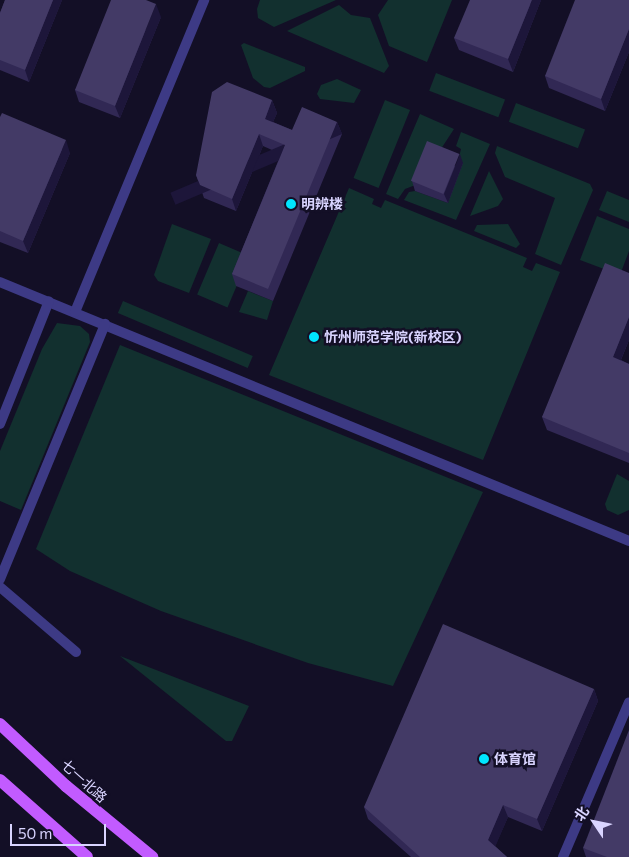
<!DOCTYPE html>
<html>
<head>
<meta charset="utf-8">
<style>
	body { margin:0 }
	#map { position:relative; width:629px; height:857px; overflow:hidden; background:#130f26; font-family:Commissioner,"Noto Sans SC",sans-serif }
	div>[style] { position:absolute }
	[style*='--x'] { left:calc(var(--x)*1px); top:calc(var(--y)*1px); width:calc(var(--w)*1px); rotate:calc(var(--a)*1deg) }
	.green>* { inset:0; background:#12302f; transform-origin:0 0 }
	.street>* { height:10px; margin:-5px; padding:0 5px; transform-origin:5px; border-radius:5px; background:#3d3a85 }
	.primary>* { height:12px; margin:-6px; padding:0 6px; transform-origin:6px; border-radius:6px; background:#c25bff }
	.wall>* { inset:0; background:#312854 }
	.shaded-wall>* { inset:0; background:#1d163a; transform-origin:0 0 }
	.building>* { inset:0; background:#433a66; transform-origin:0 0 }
	.dots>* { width:14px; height:14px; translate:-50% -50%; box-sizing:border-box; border:2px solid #130f26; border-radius:50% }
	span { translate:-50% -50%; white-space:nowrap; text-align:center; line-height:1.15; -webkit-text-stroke:5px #130f26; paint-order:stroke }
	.poi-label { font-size:14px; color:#d9d4ff; font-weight:700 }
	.left { translate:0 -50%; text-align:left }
	.street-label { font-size:14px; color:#d9d4ff }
	.north { position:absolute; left:569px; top:797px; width:50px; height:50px; -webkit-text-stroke:4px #130f26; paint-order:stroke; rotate:304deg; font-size:14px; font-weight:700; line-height:20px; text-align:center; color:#d9d4ff }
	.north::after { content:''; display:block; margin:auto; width:18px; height:22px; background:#d9d4ff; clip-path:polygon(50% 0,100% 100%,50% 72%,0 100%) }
	.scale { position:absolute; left:10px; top:824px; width:96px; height:22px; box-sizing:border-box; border:2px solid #d9d4ff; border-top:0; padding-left:6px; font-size:15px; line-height:18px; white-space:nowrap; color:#d9d4ff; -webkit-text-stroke:4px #130f26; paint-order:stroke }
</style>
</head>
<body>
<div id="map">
	<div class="green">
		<i style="clip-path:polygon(260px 0,336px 0,274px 27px,258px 18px,257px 9px)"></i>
		<i style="clip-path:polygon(388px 0,452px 0,427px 62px,389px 46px,378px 15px)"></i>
		<i style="clip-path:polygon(339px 5px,351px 15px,370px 18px,389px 66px,384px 73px,287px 31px)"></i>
		<i style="clip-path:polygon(244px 43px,305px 67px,305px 71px,270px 88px,264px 87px,253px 78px,241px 45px)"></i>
		<i style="left:436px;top:73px;width:74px;height:19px;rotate:21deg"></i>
		<i style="clip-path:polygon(337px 79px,361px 90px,354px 103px,320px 99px,317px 94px,321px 85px)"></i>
		<i style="left:385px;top:100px;width:27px;height:84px;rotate:22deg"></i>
		<i style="left:516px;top:103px;width:74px;height:20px;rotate:21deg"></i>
		<i style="clip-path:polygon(420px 114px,454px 129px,418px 184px,405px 189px,398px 199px,386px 194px)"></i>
		<i style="clip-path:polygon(461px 132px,490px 144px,456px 220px,404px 200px,409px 192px,415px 191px,448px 203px,461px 149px,456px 146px)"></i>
		<i style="clip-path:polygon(497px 146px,590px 184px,593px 190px,561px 265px,535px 254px,555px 198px,505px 177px,495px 153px)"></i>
		<i style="clip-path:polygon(489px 171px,503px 199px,498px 206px,470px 216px)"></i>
		<i style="clip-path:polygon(349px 188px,374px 199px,372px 204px,381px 208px,385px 200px,527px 258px,523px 267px,532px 271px,536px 263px,560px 272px,483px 460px,269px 375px)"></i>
		<i style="clip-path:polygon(607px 191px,629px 200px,629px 222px,599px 210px)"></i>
		<i style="clip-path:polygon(597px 216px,629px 229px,629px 251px,620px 275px,580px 260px)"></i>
		<i style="clip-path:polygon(172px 224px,211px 239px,189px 293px,158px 281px,154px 275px)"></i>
		<i style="clip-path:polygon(508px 224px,520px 244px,516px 248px,474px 231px,477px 225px)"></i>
		<i style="left:219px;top:243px;width:33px;height:56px;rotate:23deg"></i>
		<i style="clip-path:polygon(248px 291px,273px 301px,267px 320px,239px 312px)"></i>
		<i style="left:123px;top:301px;width:141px;height:13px;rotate:23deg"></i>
		<i style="clip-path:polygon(57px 323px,80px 326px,89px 334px,90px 342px,21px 510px,0 501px,0 451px,42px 349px)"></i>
		<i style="clip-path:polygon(120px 345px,483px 492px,393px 686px,308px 663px,161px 611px,70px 571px,36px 549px)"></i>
		<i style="clip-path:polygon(617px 474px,629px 481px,629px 510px,618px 515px,607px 510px,605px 504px)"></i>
		<i style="clip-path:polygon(120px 656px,249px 706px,232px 741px,226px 741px)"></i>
	</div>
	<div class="street">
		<i style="--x:0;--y:282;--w:680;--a:22.38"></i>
		<i style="--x:75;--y:312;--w:338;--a:-67.5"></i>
		<i style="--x:0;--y:424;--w:132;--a:-68.3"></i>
		<i style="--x:0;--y:579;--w:276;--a:-67.6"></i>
		<i style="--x:0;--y:587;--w:100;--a:40.5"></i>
		<i style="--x:563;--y:857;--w:168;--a:-66.9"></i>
	</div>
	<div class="primary">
		<i style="--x:0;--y:724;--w:91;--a:43.2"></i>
		<i style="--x:66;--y:786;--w:112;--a:39.5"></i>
		<i style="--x:0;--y:780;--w:116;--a:41.5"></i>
	</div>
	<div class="wall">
		<i style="clip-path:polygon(5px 0,62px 0,29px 82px,0 70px,0 13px)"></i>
		<i style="clip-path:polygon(541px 0,513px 72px,459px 50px,454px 38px)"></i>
		<i style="clip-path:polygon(629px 0,629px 52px,605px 111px,549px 88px,545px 76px)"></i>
		<i style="clip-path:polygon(161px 17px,120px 118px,79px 102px,75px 90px)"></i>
		<i style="clip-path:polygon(272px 100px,277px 113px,273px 122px,292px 130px,337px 122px,342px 134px,273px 301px,236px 286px,232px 274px,281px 154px,263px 146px,236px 211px,204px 198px,196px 175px)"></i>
		<i style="clip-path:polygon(0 117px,70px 153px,28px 253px,0 242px)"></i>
		<i style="clip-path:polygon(463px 163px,448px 203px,415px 191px,412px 181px)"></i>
		<i style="clip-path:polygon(629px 273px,629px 340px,621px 360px,629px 364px,629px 463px,547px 430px,542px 417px)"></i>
		<i style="clip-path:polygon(594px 689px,598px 701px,542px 831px,508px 817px,495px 846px,507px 857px,411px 857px,368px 819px,364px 807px)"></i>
		<i style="clip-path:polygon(583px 848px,629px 857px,586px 857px)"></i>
	</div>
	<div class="shaded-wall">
		<i style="clip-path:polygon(53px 0,62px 0,29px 82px,25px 70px)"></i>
		<i style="clip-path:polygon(532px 0,541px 0,513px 72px,508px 59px)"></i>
		<i style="clip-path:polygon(156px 4px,161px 17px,120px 118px,115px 106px)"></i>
		<i style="clip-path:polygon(629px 29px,629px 52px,605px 111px,601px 99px)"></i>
		<i style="clip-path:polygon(272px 100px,277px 113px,269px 131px,265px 119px)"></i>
		<i style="left:337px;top:122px;width:13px;height:181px;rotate:67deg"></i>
		<i style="clip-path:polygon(259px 134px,263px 146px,236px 211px,232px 199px)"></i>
		<i style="clip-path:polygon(66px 140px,70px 153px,28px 253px,23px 241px)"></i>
		<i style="clip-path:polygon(460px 154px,463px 163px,448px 203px,444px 194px)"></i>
		<i style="clip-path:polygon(629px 317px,629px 340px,617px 369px,613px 357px)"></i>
		<i style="clip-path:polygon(594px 689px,598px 701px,542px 831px,537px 819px)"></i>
		<i style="clip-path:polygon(503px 805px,508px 817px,493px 852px,488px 840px)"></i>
	</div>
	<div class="building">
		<i style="clip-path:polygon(5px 0,53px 0,25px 70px,0 60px,0 13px)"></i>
		<i style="clip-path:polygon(111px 0,146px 0,156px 4px,115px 106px,75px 90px)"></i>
		<i style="clip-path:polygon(470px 0,532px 0,508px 59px,454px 38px)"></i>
		<i style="clip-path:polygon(575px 0,629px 0,629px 29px,601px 99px,545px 76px)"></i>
		<i style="clip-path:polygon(227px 82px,272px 100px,265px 119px,292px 130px,302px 107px,337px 122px,268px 289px,232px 274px,285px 145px,259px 134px,232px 199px,200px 185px,196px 175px,212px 92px)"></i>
		<i style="clip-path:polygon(2px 113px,66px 140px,23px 241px,0 231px,0 117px)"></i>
		<i style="left:427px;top:141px;width:35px;height:43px;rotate:22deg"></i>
		<i style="clip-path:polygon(605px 263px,629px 273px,629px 317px,613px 357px,629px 364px,629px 453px,542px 417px)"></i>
		<i style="clip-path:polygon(443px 624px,594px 689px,537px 819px,503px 805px,488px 840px,507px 857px,420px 857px,364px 807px)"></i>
		<i style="clip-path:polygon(629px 730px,629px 857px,607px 857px,583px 848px)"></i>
	</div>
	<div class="dots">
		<i style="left:291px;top:204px;background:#00e5ff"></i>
		<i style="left:314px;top:337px;background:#00e5ff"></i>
		<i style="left:484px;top:759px;background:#00e5ff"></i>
	</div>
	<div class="poi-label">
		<span class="left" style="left:301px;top:204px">明辨楼</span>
		<span class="left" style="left:324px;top:337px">忻州师范学院(新校区)</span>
		<span class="left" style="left:494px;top:759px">体育馆</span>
	</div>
	<div class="street-label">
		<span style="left:84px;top:781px;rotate:42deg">七一北路</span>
	</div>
	<div class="north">北</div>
	<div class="scale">50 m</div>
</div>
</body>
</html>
